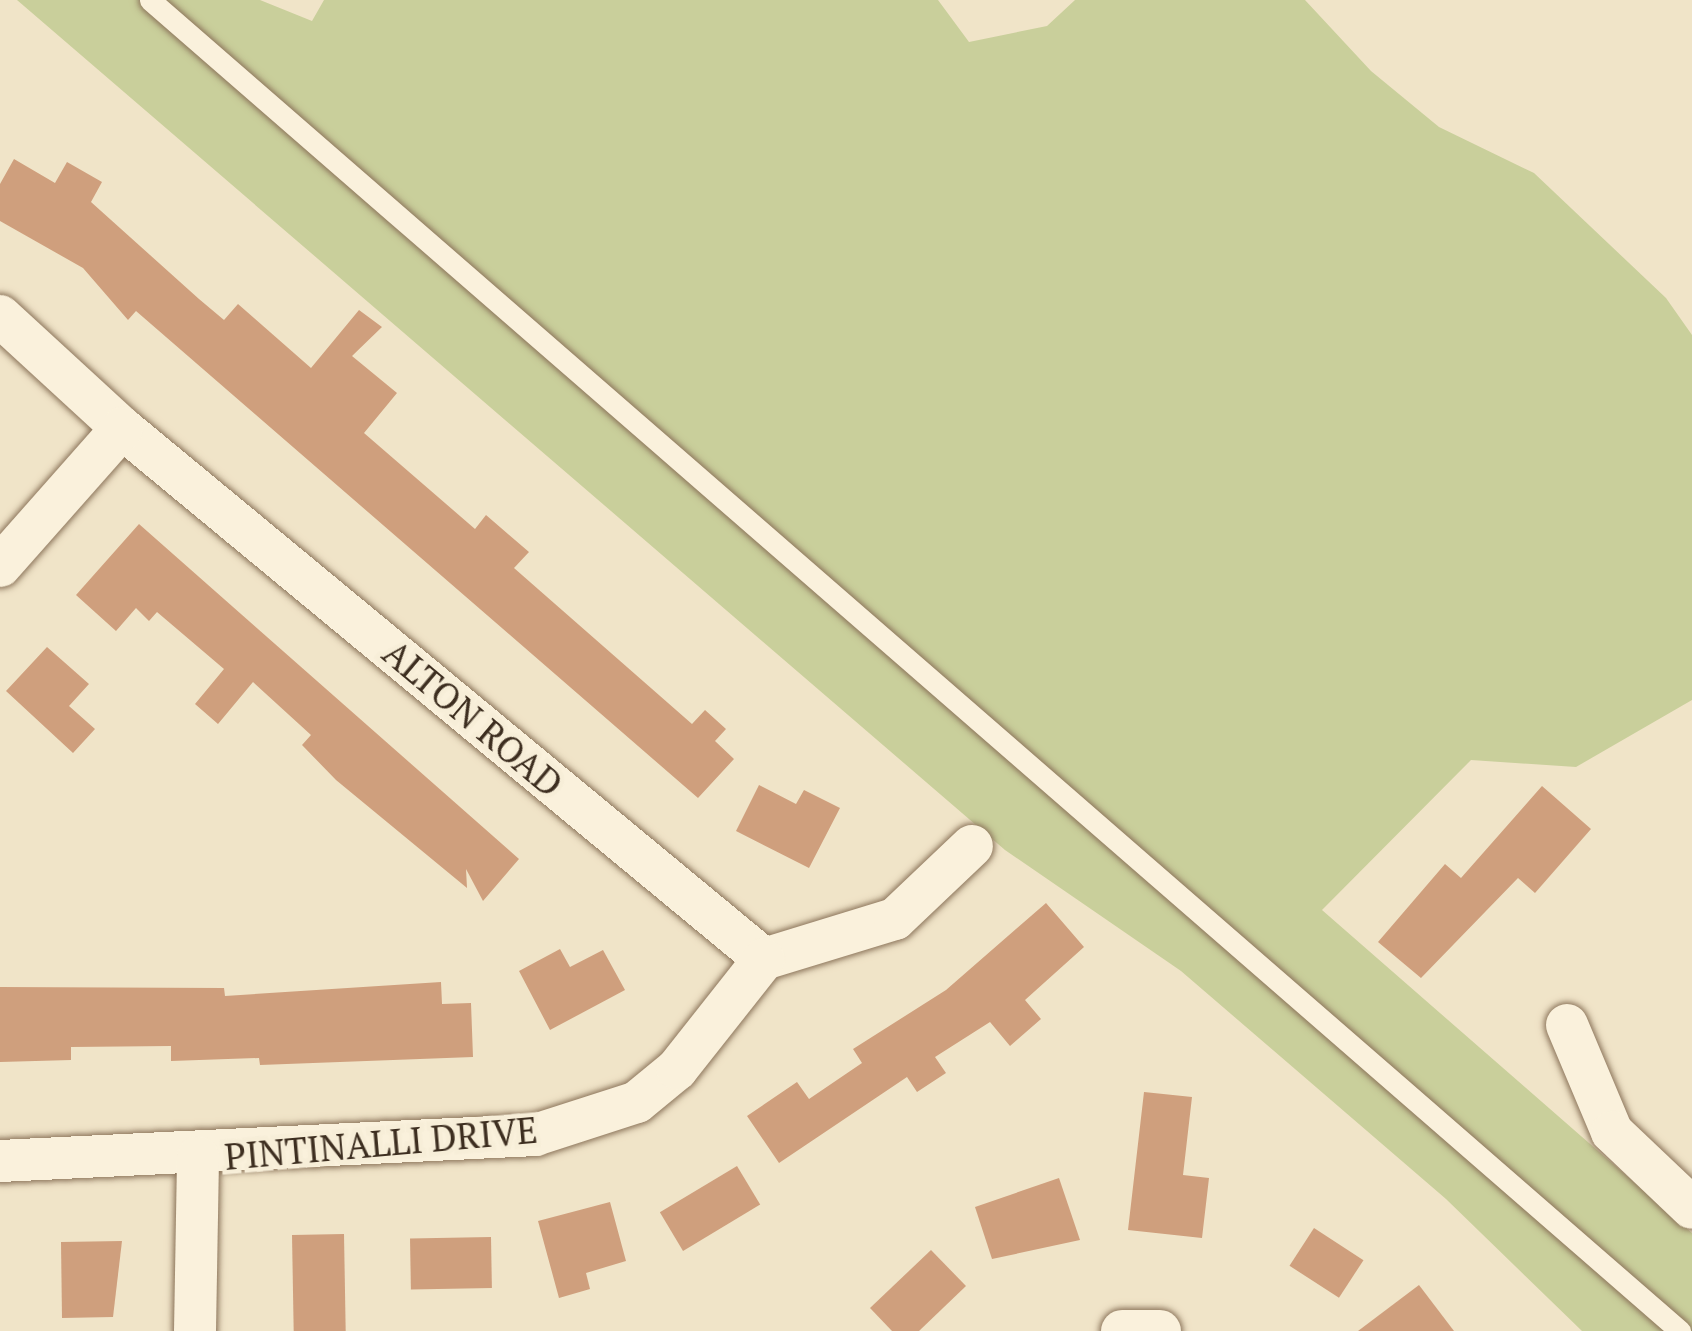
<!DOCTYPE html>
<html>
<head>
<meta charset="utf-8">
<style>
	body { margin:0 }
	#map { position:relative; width:1692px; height:1331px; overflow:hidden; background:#f0e4c8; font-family:"PT Serif",serif }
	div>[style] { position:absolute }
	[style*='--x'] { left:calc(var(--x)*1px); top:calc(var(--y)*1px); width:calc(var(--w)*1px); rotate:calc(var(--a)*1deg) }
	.green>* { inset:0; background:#c9cf9b }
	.building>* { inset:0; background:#cf9f7d; transform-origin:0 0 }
	.roads { filter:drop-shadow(0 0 3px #8d765c) drop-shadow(0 0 3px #8d765c) }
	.lane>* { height:21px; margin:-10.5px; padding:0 10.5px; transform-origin:10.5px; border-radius:10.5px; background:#faf1dc }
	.street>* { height:42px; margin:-21px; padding:0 21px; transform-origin:21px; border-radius:21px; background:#faf1dc }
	span { translate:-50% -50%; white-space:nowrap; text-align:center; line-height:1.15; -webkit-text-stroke:9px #f7eed8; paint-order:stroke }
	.street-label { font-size:36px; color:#3d2e20 }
</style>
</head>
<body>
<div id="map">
	<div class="green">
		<i style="clip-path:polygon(17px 0,260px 0,312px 21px,324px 0,938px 0,969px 42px,1047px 26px,1075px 0,1305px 0,1371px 71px,1439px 127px,1534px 173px,1666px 298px,1692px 335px,1692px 700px,1576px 767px,1471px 760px,1322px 910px,1692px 1233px,1692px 1331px,1582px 1331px,1446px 1199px,1181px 971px,1005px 850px)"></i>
	</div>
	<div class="building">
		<i style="clip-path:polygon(14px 159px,55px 183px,67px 162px,102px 182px,91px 202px,199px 299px,224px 320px,238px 304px,311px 368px,359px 310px,382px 327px,352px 356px,397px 393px,364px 433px,475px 529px,486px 515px,529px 552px,514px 568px,692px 724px,705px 710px,726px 729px,715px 741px,734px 759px,698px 798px,136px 311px,128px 320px,83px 268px,0 221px,0 184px)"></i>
		<i style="clip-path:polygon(139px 524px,519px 859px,483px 901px,466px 869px,467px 888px,336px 780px,302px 745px,311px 735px,253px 682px,218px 724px,195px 704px,224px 669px,157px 612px,149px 621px,136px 608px,116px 631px,76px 595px)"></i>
		<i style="clip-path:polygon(47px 647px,89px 684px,69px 706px,95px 729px,73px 753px,6px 691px)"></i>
		<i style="clip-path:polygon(759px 785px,796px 804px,804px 790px,840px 808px,809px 868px,736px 831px)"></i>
		<i style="clip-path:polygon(1542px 786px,1591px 829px,1535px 893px,1518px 878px,1421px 978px,1378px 942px,1445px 864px,1461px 878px)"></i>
		<i style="clip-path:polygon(1046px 903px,1084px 947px,1025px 1000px,1041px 1019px,1010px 1046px,990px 1022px,935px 1057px,946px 1073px,917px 1092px,907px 1077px,779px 1163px,747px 1116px,797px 1082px,809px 1099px,862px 1063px,853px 1049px,946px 990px)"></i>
		<i style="clip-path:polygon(560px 949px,570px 967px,603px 950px,625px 990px,550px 1030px,519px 971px)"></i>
		<i style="clip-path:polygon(441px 982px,442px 1004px,471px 1003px,473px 1057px,260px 1065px,259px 1058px,171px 1061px,171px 1046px,71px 1047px,71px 1060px,0 1062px,0 987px,224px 988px,225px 996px)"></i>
		<i style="clip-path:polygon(1144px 1092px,1192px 1097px,1183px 1175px,1209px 1178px,1202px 1238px,1128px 1230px)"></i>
		<i style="left:737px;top:1166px;width:45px;height:90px;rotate:59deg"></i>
		<i style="clip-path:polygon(1059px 1178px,1080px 1240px,992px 1259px,975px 1207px)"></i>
		<i style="clip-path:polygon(610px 1202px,626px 1261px,586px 1273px,590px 1289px,559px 1298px,538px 1221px)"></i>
		<i style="left:1314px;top:1228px;width:59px;height:45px;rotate:33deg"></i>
		<i style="left:344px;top:1234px;width:97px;height:52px;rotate:89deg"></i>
		<i style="left:491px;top:1237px;width:51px;height:81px;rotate:89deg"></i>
		<i style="clip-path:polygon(122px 1241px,113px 1317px,62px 1318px,61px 1242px)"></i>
		<i style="clip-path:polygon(931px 1250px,966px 1286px,919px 1331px,892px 1331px,870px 1308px)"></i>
		<i style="clip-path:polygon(1419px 1285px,1454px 1331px,1358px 1331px)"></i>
	</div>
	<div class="roads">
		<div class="lane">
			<i style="--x:150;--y:0;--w:2028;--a:41.02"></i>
		</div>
		<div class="street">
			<i style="--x:0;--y:316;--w:166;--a:42.6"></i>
			<i style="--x:122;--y:428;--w:833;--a:39.59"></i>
			<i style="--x:0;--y:566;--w:184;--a:-48.5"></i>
			<i style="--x:764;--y:959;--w:137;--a:-17"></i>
			<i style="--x:895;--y:919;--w:106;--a:-43.5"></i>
			<i style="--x:1567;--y:1025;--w:116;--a:67.2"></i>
			<i style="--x:1612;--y:1132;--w:110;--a:43.5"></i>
			<i style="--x:0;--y:1161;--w:536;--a:-2.78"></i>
			<i style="--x:535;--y:1135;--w:107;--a:-17.9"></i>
			<i style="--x:637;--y:1102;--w:52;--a:-39.5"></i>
			<i style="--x:677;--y:1069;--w:140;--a:-51.7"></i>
			<i style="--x:195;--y:1331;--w:174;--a:-89"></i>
			<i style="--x:1122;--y:1331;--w:38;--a:0"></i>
		</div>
	</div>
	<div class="street-label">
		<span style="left:473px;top:718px;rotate:40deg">ALTON ROAD</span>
		<span style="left:381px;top:1143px;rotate:-5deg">PINTINALLI DRIVE</span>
	</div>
</div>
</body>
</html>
